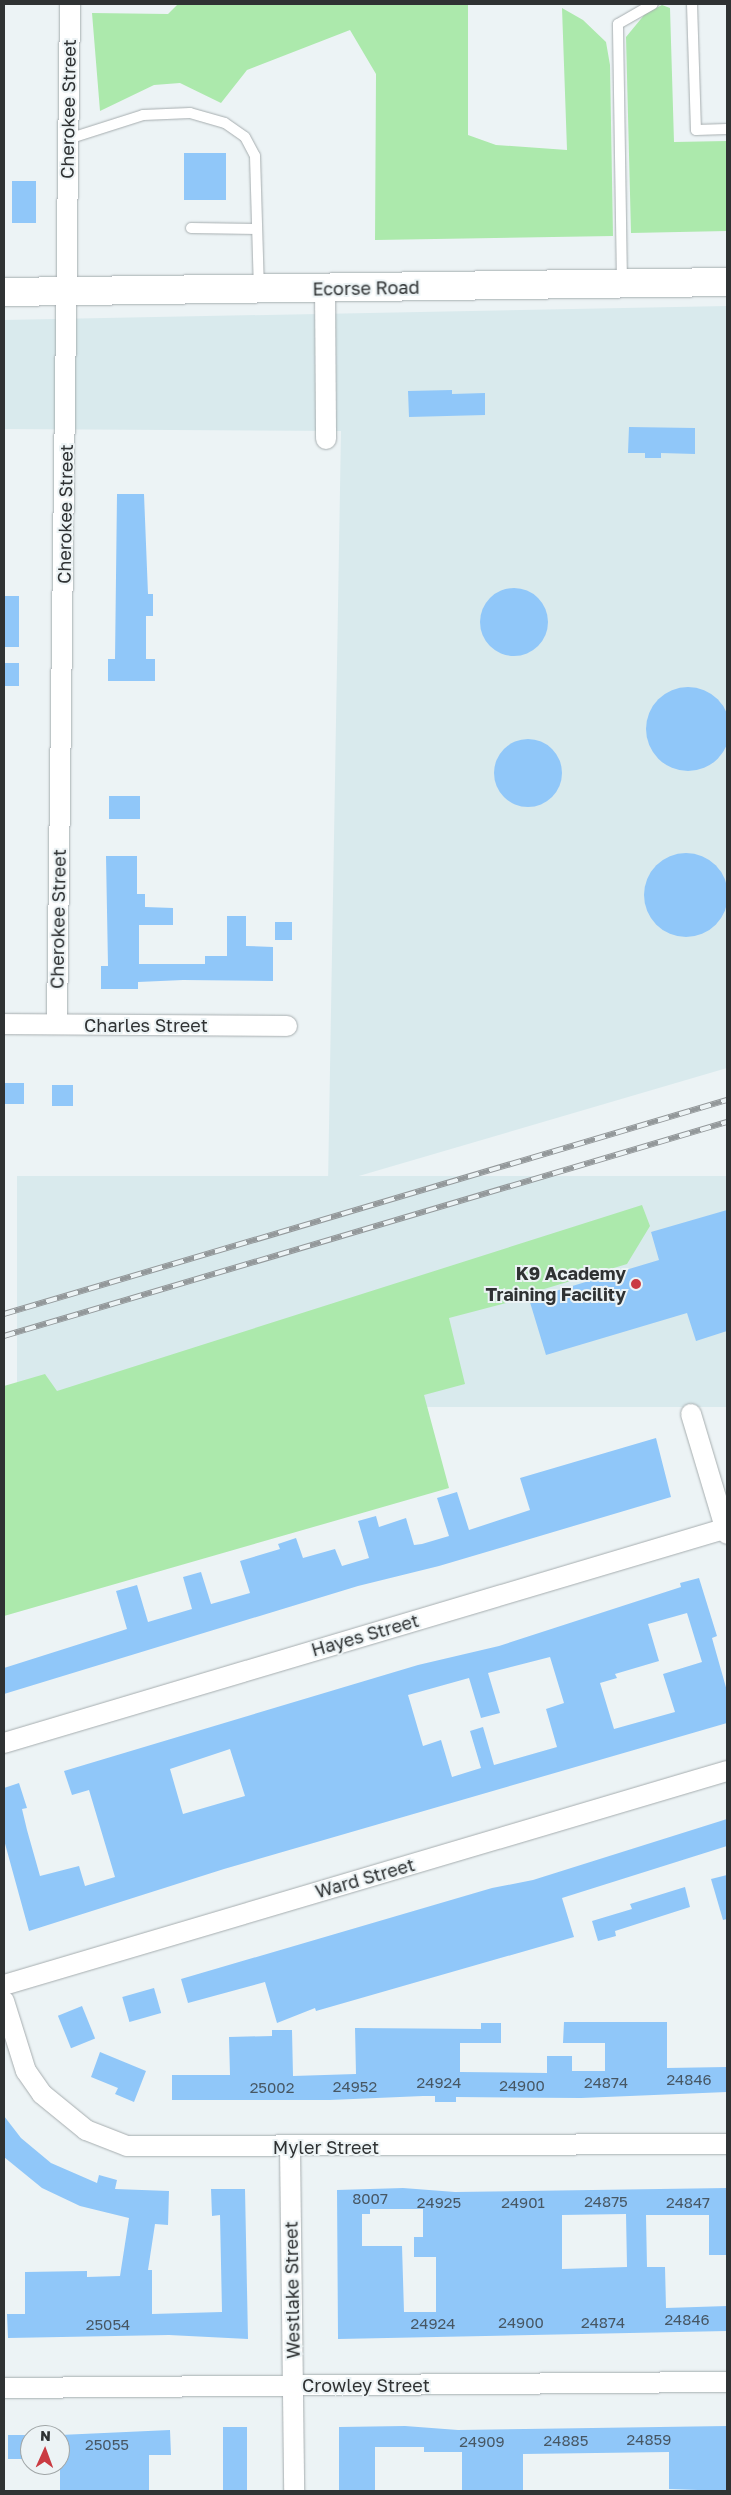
<!DOCTYPE html>
<html>
<head>
<meta charset="utf-8">
<style>
	body { margin:0 }
	#map { position:relative; width:731px; height:2495px; overflow:hidden; background:#ecf3f5; font-family:"Golos Text",sans-serif }
	div>[style] { position:absolute }
	[style*='--x'] { left:calc(var(--x)*1px); top:calc(var(--y)*1px); width:calc(var(--w)*1px); rotate:calc(var(--a)*1deg) }
	.built>* { inset:0; background:#d9eaed; transform-origin:0 0 }
	.green>* { inset:0; background:#ace9ac }
	.building>* { inset:0; background:#90c7f9; transform-origin:0 0 }
	.round { border-radius:50% }
	.roads { filter:drop-shadow(0 0 1px #a6adaf) drop-shadow(0 0 1px #a6adaf) }
	.service>* { height:10px; margin:-5px; padding:0 5px; transform-origin:5px; border-radius:5px; background:#fff }
	.minor>* { height:20px; margin:-10px; padding:0 10px; transform-origin:10px; border-radius:10px; background:#fff }
	.secondary>* { height:28px; margin:-14px; padding:0 14px; transform-origin:14px; border-radius:14px; background:#fff }
	.rail>* { height:5.5px; margin-top:-2.75px; transform-origin:0; background:repeating-linear-gradient(90deg,#ecf3f5 0 11px,#93989a 0 22px); box-sizing:border-box; border-block:1px solid #93989a }
	.dots>* { width:14px; height:14px; translate:-50% -50%; box-sizing:border-box; border:2px solid #ecf3f5; border-radius:50% }
	span { translate:-50% -50%; white-space:nowrap; text-align:center; line-height:1.15; -webkit-text-stroke:4px #ecf3f5; paint-order:stroke }
	.number-label { font-size:15px; color:#475764 }
	.number-label span { -webkit-text-stroke-width:0 }
	.street-label { font-size:18px; color:#2f3233 }
	.poi-label { font-size:18px; color:#2f3233; font-weight:700 }
	.right { translate:-100% -50%; text-align:right }
	.frame { position:absolute; inset:0; border:5px solid #2f3233; pointer-events:none }
	.north { position:absolute; left:20px; top:2425px; width:50px; height:50px; box-sizing:border-box; background:#ecf3f5; border:1px solid #a0a6a7; border-radius:50%; rotate:2deg; font-size:14px; font-weight:700; line-height:20px; text-align:center; color:#2f3233 }
	.north::after { content:''; display:block; margin:auto; width:18px; height:22px; background:#ca3b42; clip-path:polygon(50% 0,100% 100%,50% 72%,0 100%) }
</style>
</head>
<body>
<div id="map">
	<div class="built">
		<i style="clip-path:polygon(727px 306px,727px 1068px,328px 1185px,341px 431px,4px 429px,4px 320px)"></i>
		<i style="left:727px;top:1176px;width:231px;height:710px;rotate:90deg"></i>
	</div>
	<div class="green">
		<i style="clip-path:polygon(178px 4px,468px 4px,468px 135px,496px 145px,567px 150px,562px 8px,583px 20px,606px 42px,610px 65px,613px 236px,375px 240px,376px 74px,350px 30px,247px 70px,221px 103px,180px 83px,154px 85px,100px 111px,92px 13px,168px 14px)"></i>
		<i style="clip-path:polygon(662px 5px,670px 8px,674px 142px,727px 141px,727px 231px,631px 233px,626px 37px,645px 14px)"></i>
		<i style="clip-path:polygon(642px 1205px,650px 1226px,627px 1264px,521px 1296px,521px 1299px,449px 1318px,465px 1384px,424px 1395px,449px 1488px,4px 1616px,4px 1386px,45px 1374px,57px 1391px)"></i>
	</div>
	<div class="building">
		<i style="left:184px;top:153px;width:42px;height:47px"></i>
		<i style="left:12px;top:181px;width:24px;height:42px"></i>
		<i style="clip-path:polygon(452px 390px,452px 394px,485px 393px,485px 415px,409px 417px,408px 391px)"></i>
		<i style="clip-path:polygon(629px 427px,695px 428px,695px 454px,661px 453px,661px 458px,645px 458px,645px 453px,628px 453px)"></i>
		<i style="clip-path:polygon(117px 494px,144px 494px,148px 594px,153px 594px,153px 616px,146px 616px,146px 659px,155px 659px,155px 681px,108px 681px,108px 659px,115px 659px)"></i>
		<i class="round" style="left:480px;top:588px;width:68px;height:68px"></i>
		<i style="left:4px;top:596px;width:15px;height:51px"></i>
		<i style="left:4px;top:663px;width:15px;height:23px"></i>
		<i class="round" style="left:646px;top:687px;width:84px;height:84px"></i>
		<i class="round" style="left:494px;top:739px;width:68px;height:68px"></i>
		<i style="left:109px;top:796px;width:31px;height:23px"></i>
		<i class="round" style="left:644px;top:853px;width:84px;height:84px"></i>
		<i style="clip-path:polygon(106px 856px,137px 856px,137px 894px,145px 894px,145px 907px,173px 908px,173px 925px,139px 925px,139px 964px,205px 964px,205px 956px,227px 956px,227px 916px,246px 916px,246px 946px,273px 947px,273px 981px,183px 980px,138px 982px,138px 989px,101px 989px,101px 966px,108px 966px)"></i>
		<i style="left:275px;top:922px;width:17px;height:18px"></i>
		<i style="left:4px;top:1083px;width:20px;height:21px"></i>
		<i style="left:52px;top:1085px;width:21px;height:21px"></i>
		<i style="clip-path:polygon(727px 1210px,727px 1331px,696px 1341px,687px 1313px,546px 1355px,529px 1299px,659px 1260px,651px 1232px)"></i>
		<i style="clip-path:polygon(656px 1438px,671px 1497px,439px 1566px,358px 1586px,4px 1694px,4px 1668px,127px 1629px,116px 1591px,137px 1585px,148px 1622px,192px 1609px,183px 1577px,201px 1572px,211px 1604px,222px 1601px,250px 1593px,240px 1561px,280px 1549px,278px 1544px,296px 1538px,303px 1558px,335px 1549px,342px 1566px,369px 1558px,358px 1521px,376px 1516px,379px 1527px,406px 1518px,414px 1545px,422px 1544px,449px 1536px,437px 1498px,457px 1492px,469px 1530px,530px 1510px,520px 1478px)"></i>
		<i style="clip-path:polygon(evenodd,699px 1578px,717px 1636px,712px 1638px,727px 1691px,727px 1723px,224px 1869px,29px 1931px,4px 1840px,4px 1788px,19px 1783px,27px 1808px,22px 1809px,27px 1830px,40px 1876px,79px 1866px,85px 1886px,115px 1877px,89px 1790px,72px 1795px,64px 1771px,418px 1665px,499px 1646px,681px 1587px,680px 1583px,699px 1578px,687px 1613px,702px 1662px,663px 1674px,675px 1712px,614px 1729px,600px 1683px,617px 1678px,615px 1674px,659px 1661px,648px 1624px,687px 1613px,699px 1578px,550px 1657px,564px 1703px,546px 1709px,557px 1747px,494px 1765px,483px 1727px,470px 1731px,481px 1768px,452px 1777px,441px 1740px,423px 1746px,408px 1695px,469px 1678px,481px 1718px,500px 1713px,488px 1673px,550px 1657px,699px 1578px,230px 1749px,245px 1796px,183px 1814px,170px 1769px,230px 1749px)"></i>
		<i style="clip-path:polygon(727px 1819px,727px 1846px,562px 1898px,574px 1937px,316px 2011px,315px 2008px,277px 2023px,265px 1982px,188px 2003px,181px 1979px,492px 1888px,533px 1880px)"></i>
		<i style="clip-path:polygon(727px 1875px,727px 1919px,723px 1920px,711px 1879px)"></i>
		<i style="clip-path:polygon(685px 1887px,690px 1907px,615px 1931px,616px 1936px,598px 1941px,592px 1921px,632px 1909px,630px 1904px)"></i>
		<i style="left:154px;top:1988px;width:26px;height:33px;rotate:74deg"></i>
		<i style="left:82px;top:2006px;width:35px;height:26px;rotate:68deg"></i>
		<i style="clip-path:polygon(564px 2022px,667px 2022px,667px 2068px,727px 2067px,727px 2092px,581px 2098px,456px 2097px,456px 2102px,435px 2102px,435px 2096px,423px 2096px,330px 2100px,172px 2100px,172px 2075px,230px 2075px,229px 2037px,272px 2036px,272px 2030px,292px 2030px,293px 2076px,356px 2074px,355px 2028px,481px 2029px,481px 2023px,501px 2023px,501px 2043px,460px 2043px,460px 2072px,547px 2073px,547px 2056px,572px 2056px,572px 2071px,605px 2071px,605px 2043px,563px 2043px)"></i>
		<i style="clip-path:polygon(100px 2052px,146px 2071px,134px 2102px,115px 2094px,118px 2088px,91px 2077px)"></i>
		<i style="clip-path:polygon(4px 2116px,21px 2138px,51px 2163px,97px 2183px,99px 2175px,117px 2180px,115px 2189px,169px 2191px,168px 2225px,155px 2224px,148px 2270px,152px 2270px,152px 2314px,222px 2312px,220px 2215px,212px 2216px,211px 2189px,245px 2189px,248px 2339px,169px 2335px,8px 2338px,7px 2314px,25px 2314px,25px 2272px,87px 2271px,87px 2277px,120px 2276px,129px 2218px,80px 2206px,42px 2188px,4px 2157px)"></i>
		<i style="clip-path:polygon(evenodd,403px 2188px,455px 2192px,727px 2188px,727px 2255px,709px 2255px,709px 2215px,646px 2215px,647px 2267px,665px 2267px,666px 2308px,727px 2306px,727px 2331px,338px 2339px,337px 2190px,403px 2188px,370px 2209px,423px 2209px,423px 2237px,414px 2237px,414px 2257px,436px 2257px,436px 2312px,404px 2312px,402px 2246px,362px 2246px,362px 2214px,370px 2214px,370px 2209px,403px 2188px,626px 2214px,627px 2267px,562px 2269px,562px 2215px,626px 2214px)"></i>
		<i style="clip-path:polygon(405px 2426px,458px 2430px,727px 2426px,727px 2491px,669px 2489px,669px 2452px,523px 2454px,523px 2491px,462px 2491px,462px 2452px,424px 2452px,424px 2447px,375px 2447px,375px 2491px,339px 2491px,339px 2427px)"></i>
		<i style="left:223px;top:2427px;width:24px;height:64px"></i>
		<i style="clip-path:polygon(170px 2430px,171px 2455px,149px 2455px,149px 2491px,60px 2491px,60px 2435px)"></i>
		<i style="left:8px;top:2435px;width:22px;height:24px"></i>
	</div>
	<div class="roads">
		<div class="service">
			<i style="--x:692;--y:4;--w:126;--a:88.2"></i>
			<i style="--x:696;--y:130;--w:31;--a:-2"></i>
			<i style="--x:68;--y:139;--w:79;--a:-17.7"></i>
			<i style="--x:143;--y:115;--w:47;--a:-2.4"></i>
			<i style="--x:190;--y:113;--w:36;--a:16"></i>
			<i style="--x:225;--y:123;--w:24;--a:35"></i>
			<i style="--x:245;--y:137;--w:21;--a:62"></i>
			<i style="--x:255;--y:156;--w:131;--a:88.3"></i>
			<i style="--x:191;--y:228;--w:66;--a:0.9"></i>
			<i style="--x:622;--y:283;--w:259;--a:-90.9"></i>
			<i style="--x:618;--y:24;--w:40;--a:-29.7"></i>
		</div>
		<div class="minor">
			<i style="--x:325;--y:288;--w:151;--a:89.6"></i>
			<i style="--x:4;--y:1024;--w:283;--a:0.4"></i>
			<i style="--x:57;--y:1024;--w:1020;--a:-89.27"></i>
			<i style="--x:691;--y:1414;--w:125;--a:73.3"></i>
			<i style="--x:4;--y:1743;--w:754;--a:-16.56"></i>
			<i style="--x:4;--y:1985;--w:754;--a:-16.49"></i>
			<i style="--x:4;--y:2001;--w:73;--a:72.6"></i>
			<i style="--x:26;--y:2071;--w:28;--a:55"></i>
			<i style="--x:42;--y:2094;--w:57;--a:39.3"></i>
			<i style="--x:86;--y:2130;--w:44;--a:21.3"></i>
			<i style="--x:127;--y:2146;--w:600;--a:-0.19"></i>
			<i style="--x:290;--y:2148;--w:343;--a:89.3"></i>
			<i style="--x:4;--y:2388;--w:723;--a:-0.48"></i>
		</div>
		<div class="secondary">
			<i style="--x:4;--y:292;--w:723;--a:-0.79"></i>
		</div>
	</div>
	<div class="rail">
		<i style="--x:4;--y:1314;--w:754;--a:-16.49"></i>
		<i style="--x:4;--y:1336;--w:754;--a:-16.49"></i>
	</div>
	<div class="dots">
		<i style="left:636px;top:1284px;background:#ca3b42"></i>
	</div>
	<div class="number-label">
		<span style="left:689px;top:2080px">24846</span>
		<span style="left:439px;top:2083px">24924</span>
		<span style="left:606px;top:2083px">24874</span>
		<span style="left:522px;top:2086px">24900</span>
		<span style="left:355px;top:2087px">24952</span>
		<span style="left:272px;top:2088px">25002</span>
		<span style="left:370px;top:2199px">8007</span>
		<span style="left:606px;top:2202px">24875</span>
		<span style="left:439px;top:2203px">24925</span>
		<span style="left:523px;top:2203px">24901</span>
		<span style="left:688px;top:2203px">24847</span>
		<span style="left:687px;top:2320px">24846</span>
		<span style="left:521px;top:2323px">24900</span>
		<span style="left:603px;top:2323px">24874</span>
		<span style="left:433px;top:2324px">24924</span>
		<span style="left:108px;top:2325px">25054</span>
		<span style="left:649px;top:2440px">24859</span>
		<span style="left:566px;top:2441px">24885</span>
		<span style="left:482px;top:2442px">24909</span>
		<span style="left:107px;top:2445px">25055</span>
	</div>
	<div class="street-label">
		<span style="left:68px;top:109px;rotate:-89deg">Cherokee Street</span>
		<span style="left:366px;top:288px;rotate:-1deg">Ecorse Road</span>
		<span style="left:65px;top:514px;rotate:-89deg">Cherokee Street</span>
		<span style="left:58px;top:919px;rotate:-89deg">Cherokee Street</span>
		<span style="left:146px;top:1025px">Charles Street</span>
		<span style="left:365px;top:1635px;rotate:-16deg">Hayes Street</span>
		<span style="left:365px;top:1878px;rotate:-16deg">Ward Street</span>
		<span style="left:326px;top:2147px">Myler Street</span>
		<span style="left:292px;top:2290px;rotate:-91deg">Westlake Street</span>
		<span style="left:366px;top:2385px">Crowley Street</span>
	</div>
	<div class="poi-label">
		<span class="right" style="left:626px;top:1284px">K9 Academy<br>Training Facility</span>
	</div>
	<div class="frame"></div>
	<div class="north">N</div>
</div>
</body>
</html>
